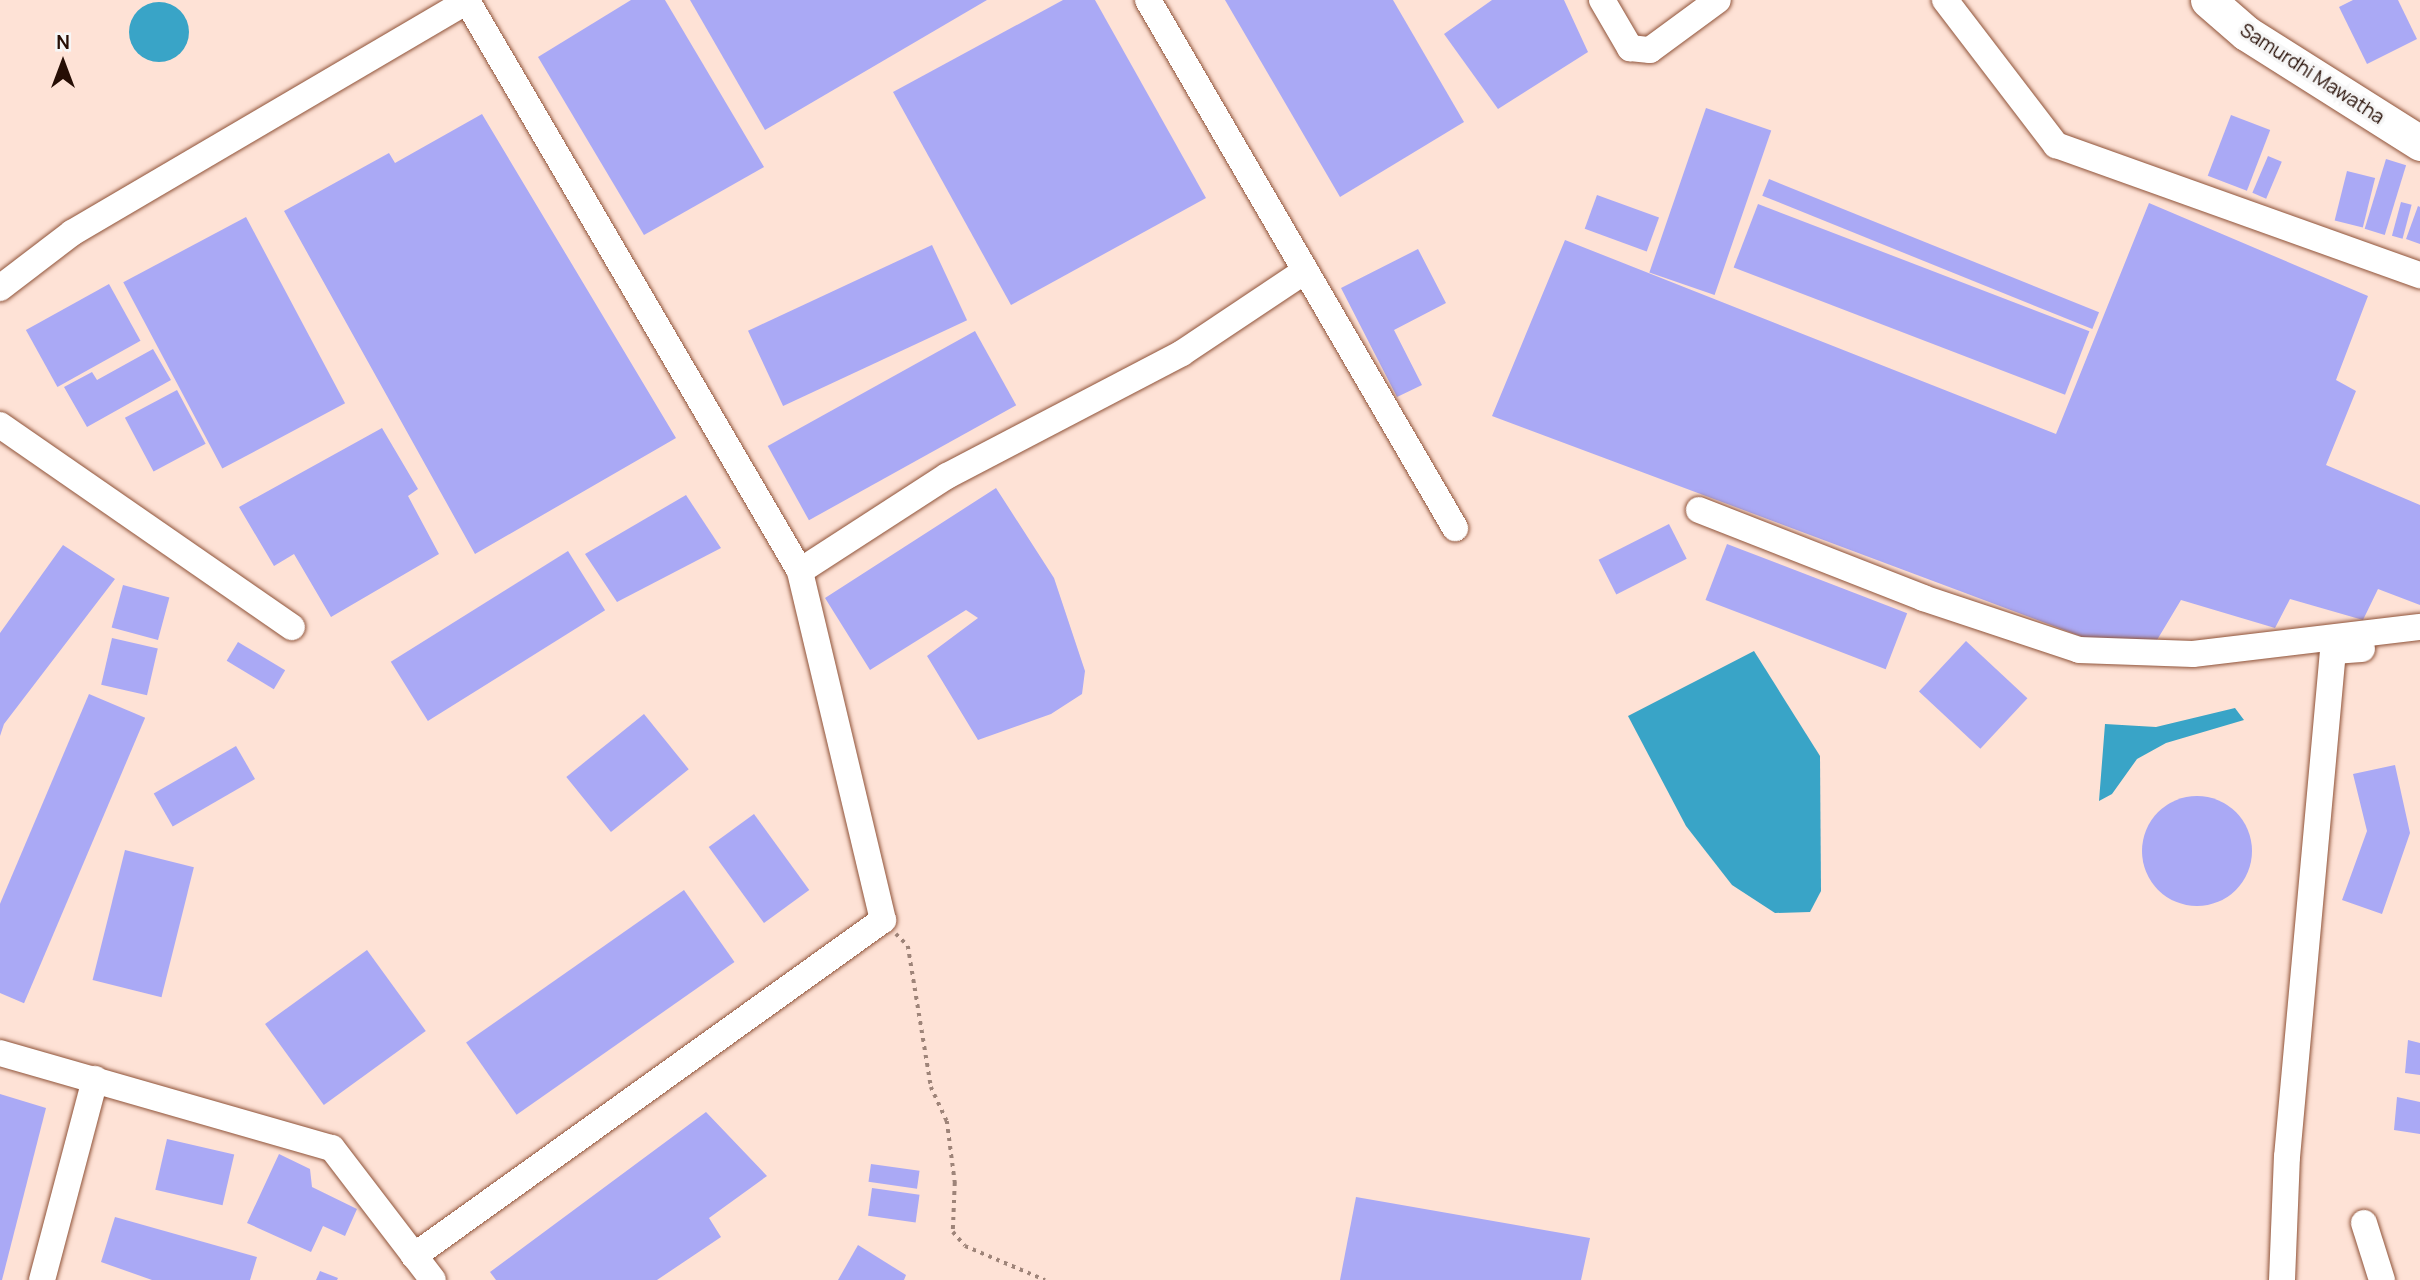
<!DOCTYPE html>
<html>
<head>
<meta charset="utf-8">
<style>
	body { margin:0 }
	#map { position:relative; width:2420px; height:1280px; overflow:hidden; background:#fee2d6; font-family:Manrope,sans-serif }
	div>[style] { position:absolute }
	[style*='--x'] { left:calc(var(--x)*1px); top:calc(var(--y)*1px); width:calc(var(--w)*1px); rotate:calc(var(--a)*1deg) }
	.water>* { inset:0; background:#39a4c7 }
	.round { border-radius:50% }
	.building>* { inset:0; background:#aaa9f5; transform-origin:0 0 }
	.path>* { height:3.5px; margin-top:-1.75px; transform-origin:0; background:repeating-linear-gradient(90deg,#9e8479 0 3.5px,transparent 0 8.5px) }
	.roads { filter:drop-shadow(0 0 2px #8f5339) drop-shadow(0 0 2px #8f5339) }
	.minor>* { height:26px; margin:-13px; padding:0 13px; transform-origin:13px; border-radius:13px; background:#fff }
	.major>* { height:35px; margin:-17.5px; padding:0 17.5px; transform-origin:17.5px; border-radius:17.5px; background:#fff }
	span { translate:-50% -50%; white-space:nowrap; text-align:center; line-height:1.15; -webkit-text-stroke:6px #f6f6f6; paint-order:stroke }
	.street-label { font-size:19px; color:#260e05 }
	.north { position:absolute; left:28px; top:28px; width:70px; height:70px; -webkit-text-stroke:5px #f6f6f6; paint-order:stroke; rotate:0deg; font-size:19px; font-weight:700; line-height:28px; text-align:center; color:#260e05 }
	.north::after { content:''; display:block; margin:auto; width:24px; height:32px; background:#260e05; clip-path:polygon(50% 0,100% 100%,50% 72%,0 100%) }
</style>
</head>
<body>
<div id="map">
	<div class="water">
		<i class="round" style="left:129px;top:2px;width:60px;height:60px"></i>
		<i style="clip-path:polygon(1754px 651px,1820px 756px,1821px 891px,1810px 912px,1775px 913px,1732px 885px,1686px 826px,1628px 716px)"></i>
		<i style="clip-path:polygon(2235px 708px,2244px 720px,2166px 743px,2137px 759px,2112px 794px,2099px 801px,2105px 724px,2156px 727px)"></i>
	</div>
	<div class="building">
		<i style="clip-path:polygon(631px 0,665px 0,764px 167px,644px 235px,538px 57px)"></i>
		<i style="clip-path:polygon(690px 0,987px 0,765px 130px)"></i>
		<i style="clip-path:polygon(1063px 0,1095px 0,1206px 198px,1011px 305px,893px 92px)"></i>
		<i style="clip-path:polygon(1225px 0,1393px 0,1464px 122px,1340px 197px)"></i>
		<i style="clip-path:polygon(1492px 0,1564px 0,1588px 52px,1498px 109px,1444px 34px)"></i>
		<i style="clip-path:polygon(2353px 0,2398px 0,2417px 39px,2367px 64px,2339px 7px)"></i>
		<i style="left:1706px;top:108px;width:69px;height:174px;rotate:19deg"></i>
		<i style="clip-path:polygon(482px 114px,676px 438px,475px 554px,284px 211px,389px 153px,395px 163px)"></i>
		<i style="left:2231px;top:115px;width:42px;height:65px;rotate:21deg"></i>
		<i style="left:2268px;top:156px;width:15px;height:40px;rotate:23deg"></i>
		<i style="left:2386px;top:159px;width:21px;height:73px;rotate:17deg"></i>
		<i style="left:2347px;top:171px;width:29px;height:51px;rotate:14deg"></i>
		<i style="left:1769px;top:179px;width:356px;height:18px;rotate:22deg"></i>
		<i style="left:1597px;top:195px;width:66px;height:36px;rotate:20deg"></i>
		<i style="left:2401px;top:202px;width:11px;height:35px;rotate:15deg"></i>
		<i style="clip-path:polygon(2149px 203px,2368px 296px,2336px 380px,2356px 391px,2326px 465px,2420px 505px,2420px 605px,2378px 589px,2363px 620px,2290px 599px,2275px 628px,2181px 600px,2151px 650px,2083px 637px,1492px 416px,1565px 240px,2056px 434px)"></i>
		<i style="left:1758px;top:204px;width:355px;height:68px;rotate:21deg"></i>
		<i style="clip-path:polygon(2418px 206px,2420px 207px,2420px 244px,2406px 239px)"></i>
		<i style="left:246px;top:217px;width:211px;height:139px;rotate:62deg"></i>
		<i style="left:932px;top:245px;width:83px;height:203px;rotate:65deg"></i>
		<i style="clip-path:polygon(1418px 249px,1446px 303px,1394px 330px,1422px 385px,1397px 397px,1341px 288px)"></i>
		<i style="left:109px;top:284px;width:65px;height:95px;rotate:61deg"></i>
		<i style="left:975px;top:331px;width:85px;height:237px;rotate:61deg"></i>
		<i style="clip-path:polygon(153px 349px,171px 380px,87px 427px,64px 387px,92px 372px,97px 380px)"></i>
		<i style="left:177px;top:390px;width:61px;height:59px;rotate:62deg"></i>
		<i style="clip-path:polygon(382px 428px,418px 489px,408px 496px,439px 554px,331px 617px,294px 554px,274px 566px,239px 507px)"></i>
		<i style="clip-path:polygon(996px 488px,1054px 578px,1085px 671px,1082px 694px,1051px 714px,978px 740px,927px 656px,978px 618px,966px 610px,870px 670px,825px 598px)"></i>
		<i style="clip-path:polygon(686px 495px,721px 548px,617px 602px,585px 554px)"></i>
		<i style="left:1669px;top:524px;width:39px;height:79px;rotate:63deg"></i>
		<i style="left:1727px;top:544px;width:193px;height:60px;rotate:21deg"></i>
		<i style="clip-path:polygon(63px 545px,115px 579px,4px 724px,0 736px,0 633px)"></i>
		<i style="left:568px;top:551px;width:70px;height:209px;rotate:58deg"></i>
		<i style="left:123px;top:585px;width:48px;height:44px;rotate:15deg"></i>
		<i style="left:112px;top:638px;width:47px;height:48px;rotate:13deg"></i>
		<i style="left:1966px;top:641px;width:84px;height:69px;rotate:43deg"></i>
		<i style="left:238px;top:642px;width:55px;height:22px;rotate:31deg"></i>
		<i style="left:89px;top:694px;width:61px;height:310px;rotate:23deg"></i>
		<i style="left:644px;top:714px;width:71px;height:100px;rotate:51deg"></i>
		<i style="left:236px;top:746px;width:38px;height:95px;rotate:60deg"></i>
		<i style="clip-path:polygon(2395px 765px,2410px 833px,2382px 914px,2342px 900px,2367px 831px,2353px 774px)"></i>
		<i class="round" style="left:2142px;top:796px;width:110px;height:110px"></i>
		<i style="left:754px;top:814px;width:94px;height:56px;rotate:54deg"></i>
		<i style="left:125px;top:850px;width:71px;height:134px;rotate:14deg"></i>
		<i style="left:684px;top:890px;width:88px;height:266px;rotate:55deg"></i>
		<i style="left:367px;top:950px;width:100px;height:126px;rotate:54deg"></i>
		<i style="clip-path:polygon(2408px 1040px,2420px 1043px,2420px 1075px,2405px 1073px)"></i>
		<i style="clip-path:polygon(0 1094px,46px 1108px,2px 1280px,0 1280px)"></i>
		<i style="clip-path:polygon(2397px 1097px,2420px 1102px,2420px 1134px,2394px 1130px)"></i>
		<i style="clip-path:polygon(706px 1112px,767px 1176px,709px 1218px,721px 1237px,657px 1280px,496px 1280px,490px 1272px)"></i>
		<i style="left:167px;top:1139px;width:69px;height:52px;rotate:13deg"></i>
		<i style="clip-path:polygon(279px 1154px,310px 1169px,312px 1187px,357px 1209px,345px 1236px,323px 1226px,311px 1252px,247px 1223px)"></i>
		<i style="left:871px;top:1164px;width:49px;height:18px;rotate:8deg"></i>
		<i style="left:872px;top:1188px;width:48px;height:28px;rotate:8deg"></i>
		<i style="clip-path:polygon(1356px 1197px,1590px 1238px,1581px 1280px,1340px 1280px)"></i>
		<i style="clip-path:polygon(115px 1217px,257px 1257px,250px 1280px,152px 1280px,101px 1262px)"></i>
		<i style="clip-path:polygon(858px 1245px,906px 1275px,904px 1280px,838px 1280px)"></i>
		<i style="clip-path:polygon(320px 1271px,338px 1278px,337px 1280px,316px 1280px)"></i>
	</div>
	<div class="path">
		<i style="--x:896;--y:934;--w:17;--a:45"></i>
		<i style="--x:908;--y:946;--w:143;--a:80.7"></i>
		<i style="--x:931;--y:1087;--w:38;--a:65"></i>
		<i style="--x:947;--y:1121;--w:63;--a:82.6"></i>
		<i style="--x:955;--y:1183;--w:49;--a:92.3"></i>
		<i style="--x:953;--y:1232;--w:18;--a:49"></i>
		<i style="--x:965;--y:1246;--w:87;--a:23"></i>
	</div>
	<div class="roads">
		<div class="minor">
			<i style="--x:1148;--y:0;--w:611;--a:59.82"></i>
			<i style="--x:1602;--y:0;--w:56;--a:59.7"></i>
			<i style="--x:1630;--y:48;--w:20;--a:6"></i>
			<i style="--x:1650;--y:50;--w:84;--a:-36.3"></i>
			<i style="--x:1945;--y:0;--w:183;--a:52.6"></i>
			<i style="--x:2056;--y:145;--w:387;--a:19.7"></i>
			<i style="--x:0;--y:288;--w:91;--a:-37.4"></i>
			<i style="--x:72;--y:233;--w:460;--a:-30.4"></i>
			<i style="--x:0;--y:425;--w:355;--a:34.7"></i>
			<i style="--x:1699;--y:510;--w:241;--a:21.4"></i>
			<i style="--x:1923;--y:598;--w:164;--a:18.4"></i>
			<i style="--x:2079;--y:650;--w:114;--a:2"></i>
			<i style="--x:2193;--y:654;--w:229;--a:-6.8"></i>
			<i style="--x:800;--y:571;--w:175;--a:-32.9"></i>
			<i style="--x:947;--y:476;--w:265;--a:-27.6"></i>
			<i style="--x:1182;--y:353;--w:148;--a:-33.7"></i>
			<i style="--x:0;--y:1053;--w:345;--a:16"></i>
			<i style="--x:332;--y:1148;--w:166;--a:52.6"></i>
			<i style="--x:2364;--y:1223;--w:60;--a:72.5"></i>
			<i style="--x:414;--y:1256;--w:577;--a:-35.62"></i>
			<i style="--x:883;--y:920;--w:359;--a:-103.4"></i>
			<i style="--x:800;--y:571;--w:660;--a:-120.29"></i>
			<i style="--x:42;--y:1280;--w:208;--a:-75.2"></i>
			<i style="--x:2282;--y:1280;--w:123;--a:-87.7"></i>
			<i style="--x:2287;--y:1157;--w:508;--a:-84.81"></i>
			<i style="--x:2333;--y:651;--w:29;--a:-4"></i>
		</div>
		<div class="major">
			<i style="--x:2208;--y:0;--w:50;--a:41"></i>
			<i style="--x:2246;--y:33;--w:206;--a:32.3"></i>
		</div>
	</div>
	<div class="street-label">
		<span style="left:2312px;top:74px;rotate:33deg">Samurdhi Mawatha</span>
	</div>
	<div class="north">N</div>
</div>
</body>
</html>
